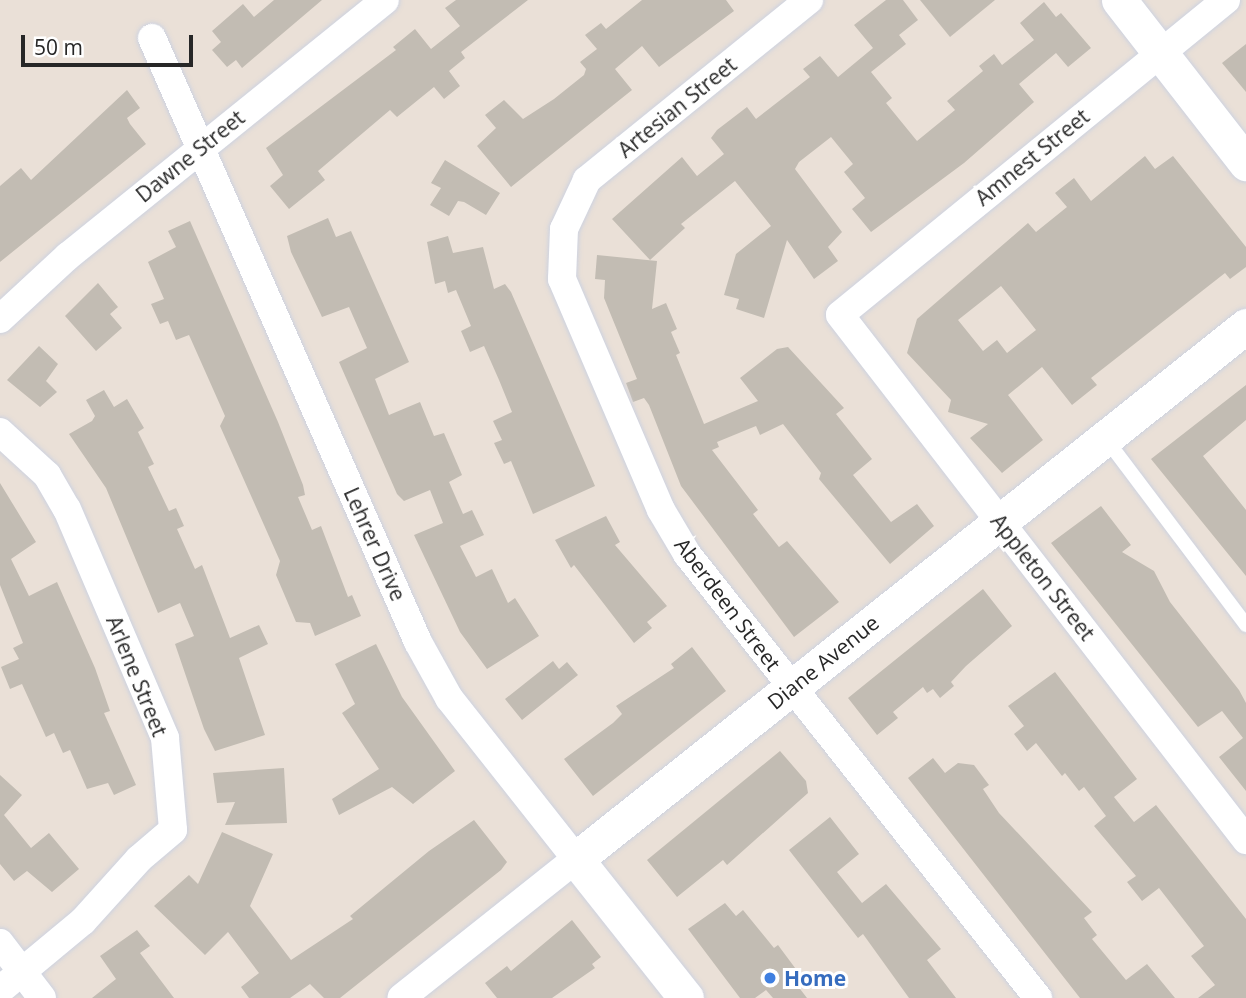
<!DOCTYPE html>
<html>
<head>
<meta charset="utf-8">
<style>
	body { margin:0 }
	#map { position:relative; width:1246px; height:998px; overflow:hidden; background:#eae0d7; font-family:"Open Sans",sans-serif }
	div>[style] { position:absolute }
	[style*='--x'] { left:calc(var(--x)*1px); top:calc(var(--y)*1px); width:calc(var(--w)*1px); rotate:calc(var(--a)*1deg) }
	.building>* { inset:0; background:#c2bcb3 }
	.roads { filter:drop-shadow(0 0 2px #cdd2e0) drop-shadow(0 0 2px #cdd2e0) }
	.service>* { height:14px; margin:-7px; padding:0 7px; transform-origin:7px; border-radius:7px; background:#fff }
	.minor>* { height:28px; margin:-14px; padding:0 14px; transform-origin:14px; border-radius:14px; background:#fff }
	.tertiary>* { height:35px; margin:-17.5px; padding:0 17.5px; transform-origin:17.5px; border-radius:17.5px; background:#fff }
	.dots>* { width:19px; height:19px; translate:-50% -50%; box-sizing:border-box; border:4px solid #fff; border-radius:50% }
	span { translate:-50% -50%; white-space:nowrap; text-align:center; line-height:1.15; -webkit-text-stroke:6px #fff; paint-order:stroke }
	.street-label { font-size:21px; color:#272727 }
	.shop-label { font-size:21px; color:#366cbe; font-weight:700 }
	.left { translate:0 -50%; text-align:left }
	.scale { position:absolute; left:21px; top:35px; width:172px; height:32px; box-sizing:border-box; border:4px solid #272727; border-top:0; padding-left:9px; font-size:21px; line-height:24px; white-space:nowrap; color:#272727; -webkit-text-stroke:5px #fff; paint-order:stroke }
</style>
</head>
<body>
<div id="map">
	<div class="building">
		<i style="clip-path:polygon(274px 0,322px 0,242px 68px,236px 60px,227px 67px,212px 50px,221px 42px,212px 31px,243px 4px,254px 17px)"></i>
		<i style="clip-path:polygon(456px 0,528px 0,461px 52px,465px 58px,449px 71px,460px 86px,444px 99px,434px 87px,397px 117px,390px 110px,318px 171px,325px 180px,289px 209px,270px 186px,283px 175px,266px 148px,396px 50px,393px 47px,415px 29px,431px 49px,460px 26px,445px 8px)"></i>
		<i style="clip-path:polygon(642px 0,726px 0,734px 11px,659px 67px,642px 46px,615px 69px,632px 90px,511px 187px,477px 146px,496px 128px,485px 115px,504px 100px,523px 119px,554px 99px,584px 75px,586px 69px,580px 62px,597px 49px,585px 35px,601px 23px,606px 29px)"></i>
		<i style="clip-path:polygon(886px 0,903px 0,918px 20px,899px 35px,906px 44px,871px 72px,892px 98px,886px 103px,917px 141px,955px 110px,947px 101px,983px 71px,979px 66px,994px 54px,1002px 65px,1034px 40px,1020px 23px,1044px 2px,1056px 17px,1061px 13px,1091px 48px,1068px 67px,1056px 53px,1019px 84px,1034px 102px,964px 163px,871px 232px,852px 209px,865px 198px,844px 172px,853px 164px,831px 137px,799px 162px,795px 169px,842px 232px,828px 247px,838px 261px,814px 279px,787px 240px,764px 318px,736px 309px,739px 299px,724px 295px,736px 254px,771px 226px,735px 181px,681px 224px,685px 228px,650px 260px,612px 219px,682px 157px,697px 176px,724px 154px,711px 138px,717px 130px,747px 107px,756px 119px,810px 77px,803px 69px,820px 56px,838px 77px,873px 48px,854px 25px)"></i>
		<i style="clip-path:polygon(920px 0,995px 0,950px 37px)"></i>
		<i style="clip-path:polygon(1246px 44px,1246px 92px,1222px 63px)"></i>
		<i style="clip-path:polygon(127px 90px,140px 108px,127px 118px,130px 124px,146px 144px,0 262px,0 186px,21px 168px,31px 180px)"></i>
		<i style="clip-path:polygon(evenodd,1145px 156px,1155px 169px,1173px 156px,1246px 247px,1246px 267px,1230px 279px,1225px 273px,1091px 378px,1097px 385px,1072px 405px,1042px 367px,1008px 395px,1043px 440px,1002px 473px,970px 438px,988px 424px,948px 412px,951px 400px,907px 353px,917px 319px,1028px 223px,1036px 232px,1067px 207px,1055px 193px,1074px 178px,1091px 201px,1145px 156px,1001px 286px,1036px 330px,1007px 353px,997px 340px,983px 351px,958px 320px,1001px 286px)"></i>
		<i style="clip-path:polygon(445px 160px,500px 193px,486px 215px,464px 202px,458px 201px,449px 216px,430px 205px,441px 188px,431px 183px)"></i>
		<i style="clip-path:polygon(328px 218px,336px 237px,351px 231px,409px 362px,375px 379px,389px 415px,420px 402px,434px 436px,444px 433px,462px 475px,449px 482px,463px 514px,472px 510px,484px 535px,460px 546px,476px 577px,492px 569px,508px 603px,515px 598px,539px 636px,487px 669px,460px 632px,414px 535px,443px 523px,430px 490px,404px 501px,397px 494px,339px 362px,367px 348px,349px 307px,322px 317px,291px 252px,287px 236px)"></i>
		<i style="clip-path:polygon(190px 221px,278px 422px,303px 485px,305px 495px,298px 497px,312px 530px,321px 526px,348px 597px,352px 595px,361px 616px,315px 636px,310px 623px,296px 622px,276px 575px,280px 561px,220px 426px,225px 416px,189px 335px,176px 340px,168px 321px,160px 324px,151px 304px,164px 299px,148px 262px,176px 247px,168px 231px)"></i>
		<i style="clip-path:polygon(448px 236px,453px 253px,483px 247px,494px 289px,505px 284px,511px 292px,595px 486px,533px 514px,511px 461px,504px 464px,494px 443px,502px 440px,493px 421px,512px 412px,499px 380px,484px 346px,470px 352px,461px 331px,471px 326px,456px 290px,448px 293px,445px 281px,435px 284px,427px 242px)"></i>
		<i style="clip-path:polygon(597px 255px,657px 261px,652px 309px,666px 303px,677px 329px,671px 332px,680px 353px,676px 355px,704px 424px,758px 401px,740px 378px,777px 349px,788px 347px,844px 408px,836px 414px,872px 459px,853px 475px,891px 522px,917px 504px,934px 526px,890px 564px,819px 479px,821px 473px,783px 424px,760px 435px,756px 426px,717px 442px,719px 447px,712px 450px,758px 510px,753px 514px,779px 547px,787px 541px,839px 602px,794px 637px,681px 486px,649px 405px,644px 398px,633px 402px,626px 383px,637px 379px,604px 298px,605px 280px,595px 279px)"></i>
		<i style="clip-path:polygon(98px 283px,118px 307px,110px 314px,122px 328px,96px 351px,65px 316px)"></i>
		<i style="clip-path:polygon(39px 346px,58px 364px,46px 381px,57px 392px,40px 407px,7px 380px)"></i>
		<i style="clip-path:polygon(1246px 385px,1246px 420px,1203px 456px,1246px 510px,1246px 576px,1151px 459px)"></i>
		<i style="clip-path:polygon(104px 390px,114px 407px,127px 399px,144px 428px,138px 432px,154px 464px,148px 467px,169px 511px,176px 508px,184px 526px,177px 529px,195px 569px,202px 565px,230px 638px,259px 625px,268px 644px,239px 658px,265px 735px,215px 751px,204px 729px,175px 644px,194px 636px,180px 603px,158px 613px,106px 488px,69px 434px,92px 421px,95px 416px,86px 400px)"></i>
		<i style="clip-path:polygon(0 483px,36px 542px,11px 559px,29px 596px,57px 582px,95px 668px,110px 711px,104px 713px,136px 785px,114px 795px,108px 783px,87px 789px,70px 750px,63px 753px,54px 733px,46px 737px,22px 684px,10px 689px,1px 667px,19px 659px,13px 648px,23px 643px,0 585px)"></i>
		<i style="clip-path:polygon(1101px 506px,1131px 545px,1122px 552px,1154px 571px,1170px 602px,1239px 690px,1246px 703px,1246px 791px,1219px 757px,1243px 738px,1222px 711px,1198px 727px,1051px 543px)"></i>
		<i style="clip-path:polygon(606px 516px,620px 542px,615px 545px,667px 606px,647px 622px,652px 628px,634px 643px,574px 565px,571px 568px,555px 540px)"></i>
		<i style="clip-path:polygon(983px 589px,1012px 626px,966px 666px,951px 682px,954px 686px,940px 698px,933px 689px,927px 693px,923px 687px,893px 712px,898px 718px,877px 735px,848px 698px)"></i>
		<i style="clip-path:polygon(376px 644px,402px 697px,455px 771px,413px 804px,392px 787px,339px 815px,332px 799px,379px 769px,342px 713px,355px 704px,335px 664px)"></i>
		<i style="clip-path:polygon(692px 647px,726px 691px,593px 796px,564px 759px,613px 723px,622px 714px,616px 706px,674px 668px,671px 664px)"></i>
		<i style="clip-path:polygon(553px 661px,559px 669px,567px 662px,578px 675px,522px 720px,505px 699px)"></i>
		<i style="clip-path:polygon(1055px 672px,1137px 779px,1114px 797px,1134px 822px,1156px 805px,1246px 919px,1246px 998px,1198px 998px,1215px 985px,1191px 956px,1204px 946px,1159px 888px,1142px 901px,1127px 882px,1136px 876px,1094px 826px,1106px 816px,1084px 787px,1079px 791px,1065px 773px,1062px 776px,1036px 743px,1027px 751px,1014px 734px,1024px 726px,1008px 706px)"></i>
		<i style="clip-path:polygon(780px 751px,806px 781px,808px 793px,727px 865px,723px 860px,677px 897px,647px 860px)"></i>
		<i style="clip-path:polygon(933px 758px,945px 773px,958px 763px,974px 765px,989px 785px,983px 789px,999px 813px,1092px 912px,1084px 918px,1097px 935px,1092px 939px,1126px 980px,1147px 964px,1175px 998px,1080px 998px,908px 778px)"></i>
		<i style="clip-path:polygon(284px 768px,287px 823px,225px 825px,235px 802px,217px 803px,213px 773px)"></i>
		<i style="clip-path:polygon(0 775px,22px 795px,4px 815px,31px 848px,49px 833px,79px 869px,52px 892px,27px 871px,14px 881px,0 864px)"></i>
		<i style="clip-path:polygon(830px 817px,859px 854px,837px 872px,862px 903px,886px 884px,941px 949px,927px 960px,956px 998px,909px 998px,863px 934px,858px 938px,789px 850px)"></i>
		<i style="clip-path:polygon(474px 820px,507px 862px,501px 870px,340px 998px,324px 998px,310px 984px,290px 998px,249px 998px,241px 987px,259px 973px,228px 932px,205px 955px,154px 906px,189px 875px,198px 884px,222px 832px,273px 854px,250px 906px,291px 960px,353px 919px,350px 916px,429px 851px)"></i>
		<i style="clip-path:polygon(725px 903px,736px 916px,743px 910px,774px 948px,778px 945px,804px 980px,797px 985px,807px 998px,773px 998px,766px 990px,755px 998px,740px 998px,688px 929px)"></i>
		<i style="clip-path:polygon(572px 920px,601px 957px,592px 964px,595px 968px,552px 998px,497px 998px,485px 983px,507px 966px,511px 971px)"></i>
		<i style="clip-path:polygon(137px 930px,150px 946px,140px 953px,174px 998px,92px 998px,116px 979px,100px 956px)"></i>
	</div>
	<div class="roads">
		<div class="service">
			<i style="--x:1106;--y:439;--w:233;--a:53"></i>
		</div>
		<div class="minor">
			<i style="--x:809;--y:0;--w:286;--a:141"></i>
			<i style="--x:587;--y:180;--w:54;--a:115.1"></i>
			<i style="--x:564;--y:229;--w:50;--a:92.3"></i>
			<i style="--x:562;--y:279;--w:251;--a:66.8"></i>
			<i style="--x:661;--y:510;--w:51;--a:59.4"></i>
			<i style="--x:687;--y:554;--w:566;--a:51.67"></i>
			<i style="--x:1226;--y:0;--w:498;--a:140.8"></i>
			<i style="--x:840;--y:315;--w:664;--a:52.28"></i>
			<i style="--x:152;--y:38;--w:660;--a:66.23"></i>
			<i style="--x:418;--y:642;--w:64;--a:61"></i>
			<i style="--x:449;--y:698;--w:205;--a:51.7"></i>
			<i style="--x:576;--y:859;--w:223;--a:141.5"></i>
			<i style="--x:0;--y:319;--w:93;--a:-42.8"></i>
			<i style="--x:68;--y:256;--w:407;--a:-38.9"></i>
			<i style="--x:0;--y:432;--w:64;--a:42.5"></i>
			<i style="--x:47;--y:475;--w:39;--a:60"></i>
			<i style="--x:67;--y:509;--w:249;--a:66.8"></i>
			<i style="--x:165;--y:738;--w:92;--a:85"></i>
			<i style="--x:173;--y:830;--w:45;--a:139.5"></i>
			<i style="--x:139;--y:859;--w:84;--a:132.1"></i>
			<i style="--x:83;--y:921;--w:108;--a:140.3"></i>
			<i style="--x:0;--y:943;--w:69;--a:52.6"></i>
		</div>
		<div class="tertiary">
			<i style="--x:1119;--y:0;--w:207;--a:52.1"></i>
			<i style="--x:686;--y:998;--w:177;--a:-128.4"></i>
			<i style="--x:576;--y:859;--w:856;--a:-38.5"></i>
		</div>
	</div>
	<div class="dots">
		<i style="left:770px;top:978px;background:#3f7fe0"></i>
	</div>
	<div class="street-label">
		<span style="left:677px;top:107px;rotate:-39deg">Artesian Street</span>
		<span style="left:190px;top:156px;rotate:-39deg">Dawne Street</span>
		<span style="left:1032px;top:157px;rotate:-39deg">Amnest Street</span>
		<span style="left:375px;top:544px;rotate:66deg">Lehrer Drive</span>
		<span style="left:1043px;top:577px;rotate:52deg">Appleton Street</span>
		<span style="left:728px;top:604px;rotate:53deg">Aberdeen Street</span>
		<span style="left:823px;top:662px;rotate:-39deg">Diane Avenue</span>
		<span style="left:137px;top:676px;rotate:68deg">Arlene Street</span>
	</div>
	<div class="shop-label">
		<span class="left" style="left:784px;top:978px">Home</span>
	</div>
	<div class="scale">50 m</div>
</div>
</body>
</html>
